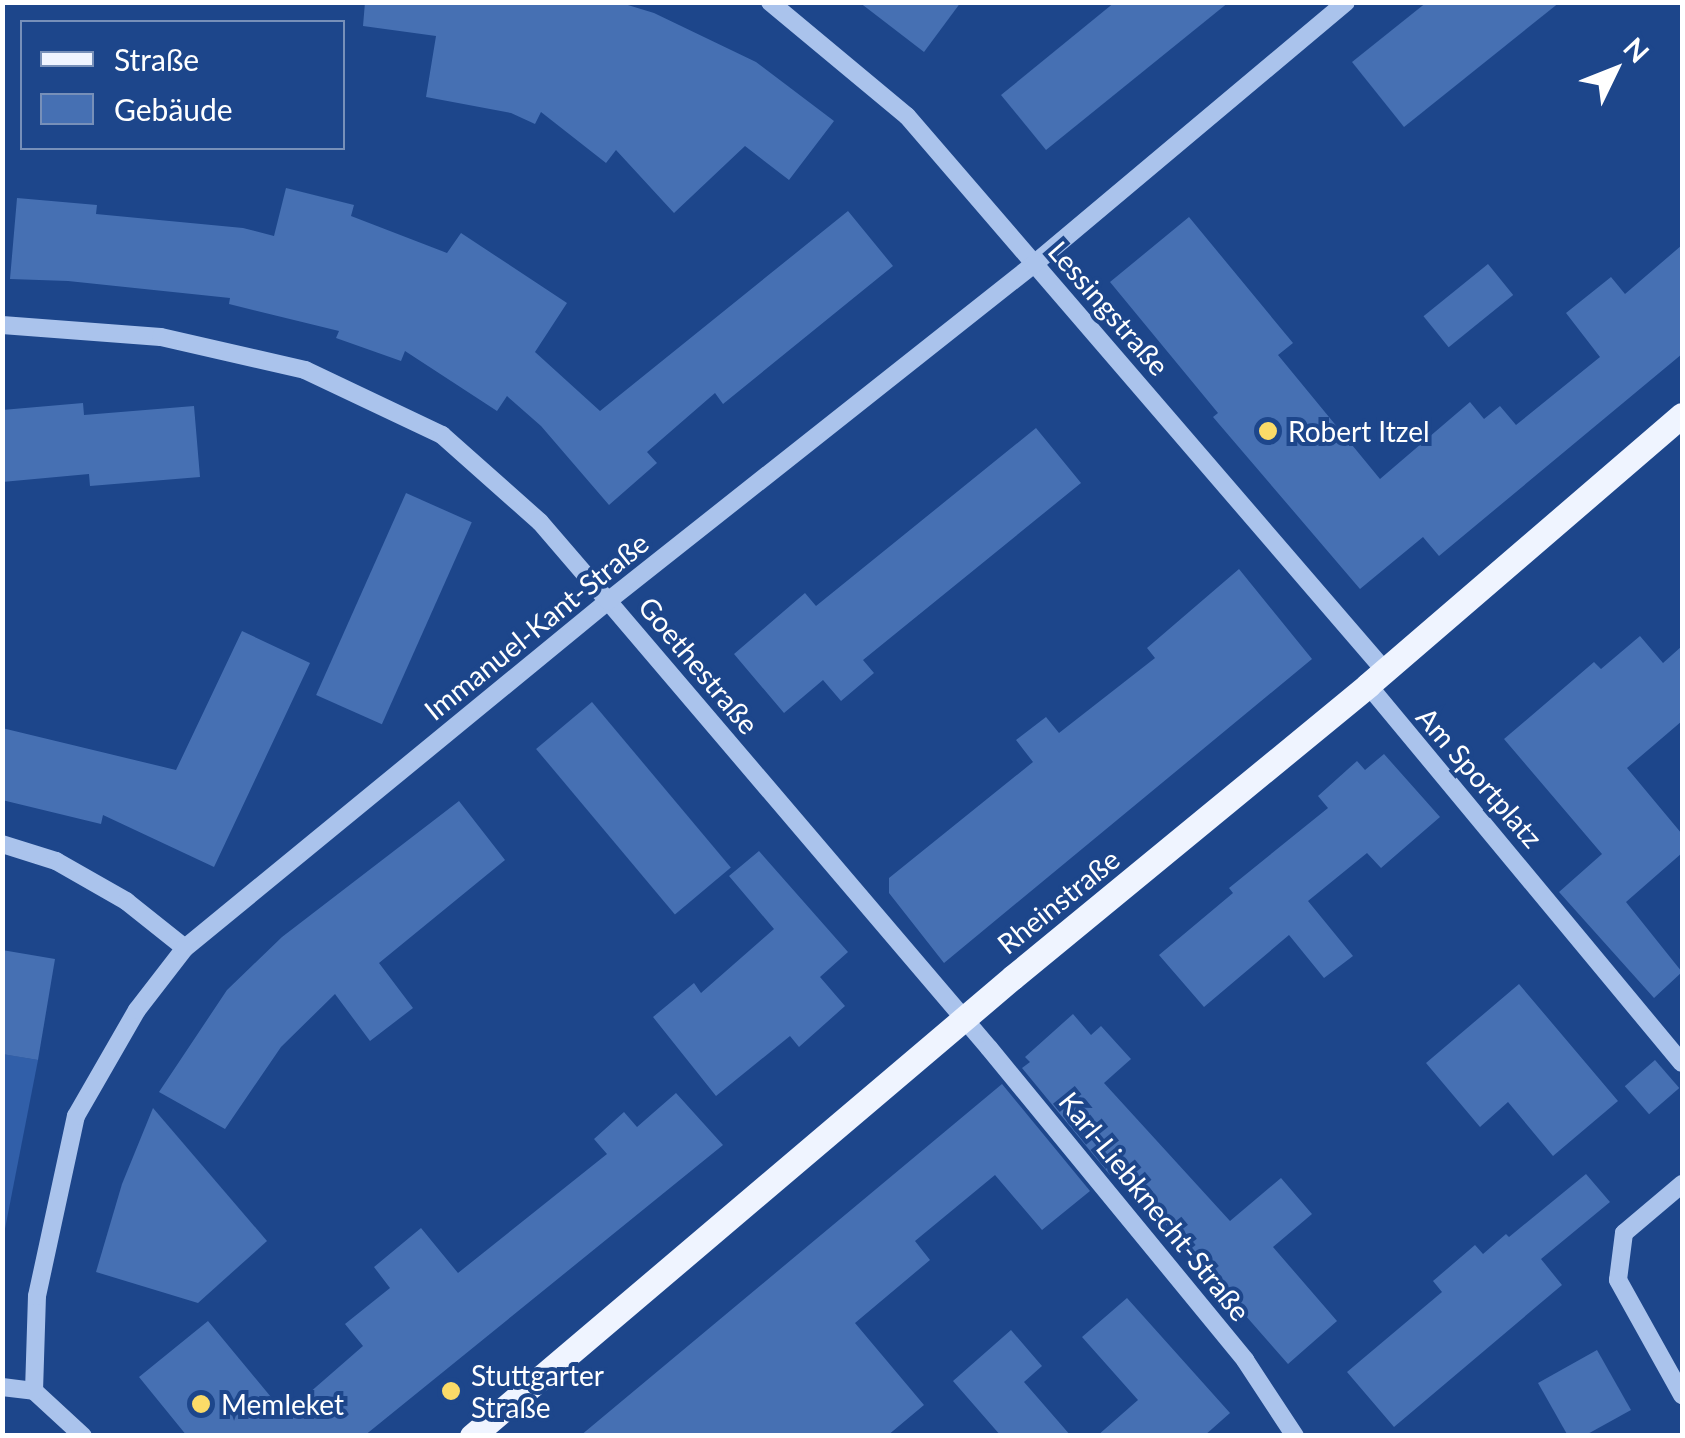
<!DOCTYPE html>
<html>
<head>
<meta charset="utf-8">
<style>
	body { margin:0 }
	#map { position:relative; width:1685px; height:1438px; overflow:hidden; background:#1d468b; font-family:Lato,sans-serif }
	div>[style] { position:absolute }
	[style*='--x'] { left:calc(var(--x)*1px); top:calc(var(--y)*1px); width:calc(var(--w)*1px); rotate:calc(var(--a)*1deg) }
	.green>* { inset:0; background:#315fa9 }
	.building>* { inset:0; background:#4670b3; transform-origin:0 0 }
	.minor>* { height:18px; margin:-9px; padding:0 9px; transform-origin:9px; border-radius:9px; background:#aac3ec }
	.major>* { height:25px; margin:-12.5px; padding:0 12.5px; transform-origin:12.5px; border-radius:12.5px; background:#eff4ff }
	.dots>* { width:28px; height:28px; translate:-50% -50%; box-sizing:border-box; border:5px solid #1d468b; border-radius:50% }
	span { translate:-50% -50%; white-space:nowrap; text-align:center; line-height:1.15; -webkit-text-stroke:8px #1d468b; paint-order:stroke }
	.street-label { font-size:28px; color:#fff }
	.poi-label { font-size:28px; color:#fff }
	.left { translate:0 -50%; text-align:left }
	.frame { position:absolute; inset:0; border:5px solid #fff; pointer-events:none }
	.legend { position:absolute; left:20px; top:20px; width:325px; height:130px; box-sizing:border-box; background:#1d468b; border:2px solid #7790b9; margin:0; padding:12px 18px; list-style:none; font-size:30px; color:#fff }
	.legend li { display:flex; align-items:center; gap:20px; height:50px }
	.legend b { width:50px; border:2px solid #7790b9 }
	.north { position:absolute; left:1565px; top:20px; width:100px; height:100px; -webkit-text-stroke:8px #1d468b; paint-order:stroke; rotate:47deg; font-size:28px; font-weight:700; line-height:40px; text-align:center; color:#fff }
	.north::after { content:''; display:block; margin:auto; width:35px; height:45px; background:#fff; clip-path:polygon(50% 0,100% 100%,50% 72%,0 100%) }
</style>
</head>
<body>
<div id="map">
	<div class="green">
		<i style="clip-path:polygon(3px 1054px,38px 1060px,3px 1239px)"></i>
	</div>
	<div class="building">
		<i style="clip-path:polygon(365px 2px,618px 2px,654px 13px,756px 62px,834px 121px,789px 180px,745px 146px,674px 213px,616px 150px,606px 163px,541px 112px,535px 124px,511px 113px,426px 97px,436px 36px,363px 26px)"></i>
		<i style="clip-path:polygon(859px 2px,961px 2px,924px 52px)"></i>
		<i style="clip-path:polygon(1115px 2px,1229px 2px,1046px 150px,1001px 95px)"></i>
		<i style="clip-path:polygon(1427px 2px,1560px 2px,1404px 127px,1352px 62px)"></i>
		<i style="clip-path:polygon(286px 188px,354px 205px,351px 216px,447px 253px,461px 233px,567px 303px,535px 352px,600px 411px,848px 211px,893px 266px,723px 404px,715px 393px,647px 452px,657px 463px,609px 505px,541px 426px,507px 396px,497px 411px,405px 351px,401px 361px,336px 338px,339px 331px,229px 304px,230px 298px,68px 281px,10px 279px,17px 198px,97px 205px,96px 214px,243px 228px,274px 236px)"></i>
		<i style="clip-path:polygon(1189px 217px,1293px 343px,1278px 355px,1380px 479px,1470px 402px,1484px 419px,1500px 406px,1516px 425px,1600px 357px,1566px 313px,1611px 277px,1625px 294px,1682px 245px,1682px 354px,1439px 556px,1423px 537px,1360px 589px,1213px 417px,1218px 413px,1110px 282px)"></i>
		<i style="left:1488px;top:264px;width:40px;height:83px;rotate:51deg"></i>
		<i style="clip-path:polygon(83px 403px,84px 415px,194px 406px,200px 477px,90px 486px,89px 474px,2px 482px,2px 410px)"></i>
		<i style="clip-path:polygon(1036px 428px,1081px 483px,863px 660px,874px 673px,841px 701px,823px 680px,784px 713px,734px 654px,805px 593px,816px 606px)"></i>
		<i style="left:406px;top:493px;width:72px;height:221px;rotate:24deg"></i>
		<i style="clip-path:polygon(1239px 569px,1312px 659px,944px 963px,889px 893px,889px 878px,1033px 762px,1016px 740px,1046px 717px,1059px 733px,1155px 658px,1147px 648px)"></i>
		<i style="clip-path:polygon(242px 631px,310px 663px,214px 867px,103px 815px,101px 824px,2px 800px,2px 728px,176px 770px)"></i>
		<i style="clip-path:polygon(1640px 636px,1663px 663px,1682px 646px,1682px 721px,1627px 768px,1682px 834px,1682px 853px,1626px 902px,1682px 972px,1654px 998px,1559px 892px,1602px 854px,1504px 739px,1594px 662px,1601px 669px)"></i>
		<i style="left:592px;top:702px;width:216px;height:73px;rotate:50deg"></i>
		<i style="clip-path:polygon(1384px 754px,1440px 817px,1381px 868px,1367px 853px,1308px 901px,1353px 956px,1324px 978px,1289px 935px,1204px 1007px,1159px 955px,1233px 893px,1229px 888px,1328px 808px,1318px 796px,1357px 761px,1365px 770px)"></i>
		<i style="clip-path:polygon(459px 801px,505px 860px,379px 963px,413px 1008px,370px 1041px,335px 994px,281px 1047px,225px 1129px,159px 1092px,227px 990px,282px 937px)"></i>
		<i style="clip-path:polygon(759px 851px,848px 952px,820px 977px,845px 1006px,799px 1047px,790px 1036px,716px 1096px,653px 1017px,694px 983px,701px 993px,774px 929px,729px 876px)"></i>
		<i style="clip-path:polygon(2px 950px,55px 959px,38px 1060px,2px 1054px)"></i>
		<i style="clip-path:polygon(1519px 984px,1618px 1101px,1553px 1156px,1508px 1102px,1480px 1127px,1426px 1063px)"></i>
		<i style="clip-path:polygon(1073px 1014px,1091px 1035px,1101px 1026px,1131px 1059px,1104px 1083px,1230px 1221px,1281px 1178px,1312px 1214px,1273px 1247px,1337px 1321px,1288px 1364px,1117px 1169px,1110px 1175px,1022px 1068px,1030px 1062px,1025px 1057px)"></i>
		<i style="left:1655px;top:1060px;width:37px;height:40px;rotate:49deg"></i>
		<i style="clip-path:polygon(1002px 1084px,1090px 1191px,1042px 1230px,995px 1175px,915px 1241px,930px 1260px,855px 1323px,924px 1405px,887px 1436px,580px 1436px)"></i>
		<i style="clip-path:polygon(676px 1093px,723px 1145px,364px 1436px,187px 1436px,139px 1377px,208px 1321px,285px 1414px,363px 1346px,345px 1324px,390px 1288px,374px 1267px,421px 1228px,458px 1273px,607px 1154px,594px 1139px,624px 1112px,637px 1127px)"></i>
		<i style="clip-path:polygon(153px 1108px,267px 1241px,198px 1303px,96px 1272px,122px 1184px)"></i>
		<i style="clip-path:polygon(1586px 1174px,1610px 1202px,1541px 1259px,1562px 1285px,1394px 1427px,1347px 1372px,1442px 1292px,1433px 1281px,1475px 1245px,1483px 1254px,1506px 1234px,1509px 1237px)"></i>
		<i style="clip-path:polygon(1127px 1298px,1230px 1413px,1204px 1436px,1097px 1436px,1138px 1400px,1082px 1337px)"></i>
		<i style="clip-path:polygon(1011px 1330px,1042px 1366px,1024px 1382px,1071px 1436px,1001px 1436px,953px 1381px)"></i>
		<i style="clip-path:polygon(1597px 1350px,1631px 1410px,1584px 1436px,1568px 1436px,1538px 1383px)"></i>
	</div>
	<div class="minor">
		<i style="--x:770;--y:2;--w:178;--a:39.8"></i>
		<i style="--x:907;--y:116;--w:732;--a:49.26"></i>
		<i style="--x:2;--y:325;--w:159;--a:4.3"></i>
		<i style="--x:161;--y:337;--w:148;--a:12.9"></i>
		<i style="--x:305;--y:370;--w:152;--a:25.4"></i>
		<i style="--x:442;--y:435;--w:131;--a:41.6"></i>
		<i style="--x:540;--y:522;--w:104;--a:49.3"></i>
		<i style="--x:608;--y:601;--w:587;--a:49.56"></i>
		<i style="--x:989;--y:1048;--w:404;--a:50.6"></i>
		<i style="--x:1245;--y:1360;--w:91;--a:56.7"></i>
		<i style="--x:1368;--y:685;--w:491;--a:50.3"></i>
		<i style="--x:2;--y:844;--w:57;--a:17.5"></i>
		<i style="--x:56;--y:861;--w:81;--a:29.7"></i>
		<i style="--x:126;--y:901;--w:75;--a:38.5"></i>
		<i style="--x:1682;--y:1184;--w:76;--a:139.8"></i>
		<i style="--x:1624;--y:1233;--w:47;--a:97.3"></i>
		<i style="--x:1618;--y:1280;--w:132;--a:60.9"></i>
		<i style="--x:2;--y:1387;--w:32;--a:7"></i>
		<i style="--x:83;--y:1436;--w:67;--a:-137.4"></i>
		<i style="--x:34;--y:1391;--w:95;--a:-88.2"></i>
		<i style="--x:37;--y:1296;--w:184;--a:-77.8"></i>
		<i style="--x:76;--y:1116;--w:122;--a:-60.1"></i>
		<i style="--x:137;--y:1010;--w:78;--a:-52.3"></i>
		<i style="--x:185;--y:948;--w:547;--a:-39.36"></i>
		<i style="--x:608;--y:601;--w:543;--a:-38.35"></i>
		<i style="--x:1034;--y:264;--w:407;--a:-40"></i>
	</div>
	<div class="major">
		<i style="--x:472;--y:1436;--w:709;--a:-40.31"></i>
		<i style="--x:1013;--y:977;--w:460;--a:-39.4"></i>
		<i style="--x:1368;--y:685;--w:414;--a:-40.7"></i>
	</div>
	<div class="dots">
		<i style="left:1268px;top:431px;background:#fbdb68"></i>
		<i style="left:451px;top:1391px;background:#fbdb68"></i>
		<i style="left:201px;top:1404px;background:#fbdb68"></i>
	</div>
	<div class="street-label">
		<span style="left:1109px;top:308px;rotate:49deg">Lessingstraße</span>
		<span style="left:536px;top:626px;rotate:-39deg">Immanuel-Kant-Straße</span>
		<span style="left:699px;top:665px;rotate:50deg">Goethestraße</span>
		<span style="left:1480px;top:777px;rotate:49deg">Am Sportplatz</span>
		<span style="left:1058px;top:901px;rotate:-39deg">Rheinstraße</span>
		<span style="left:1155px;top:1206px;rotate:51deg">Karl-Liebknecht-Straße</span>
	</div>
	<div class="poi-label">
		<span class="left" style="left:1288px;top:431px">Robert Itzel</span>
		<span class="left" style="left:471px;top:1391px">Stuttgarter<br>Straße</span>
		<span class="left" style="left:221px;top:1404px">Memleket</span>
	</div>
	<div class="frame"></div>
	<ul class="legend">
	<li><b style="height:12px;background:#eff4ff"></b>Straße</li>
	<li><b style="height:28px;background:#4670b3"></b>Gebäude</li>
	</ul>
	<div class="north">N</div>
</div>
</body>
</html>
